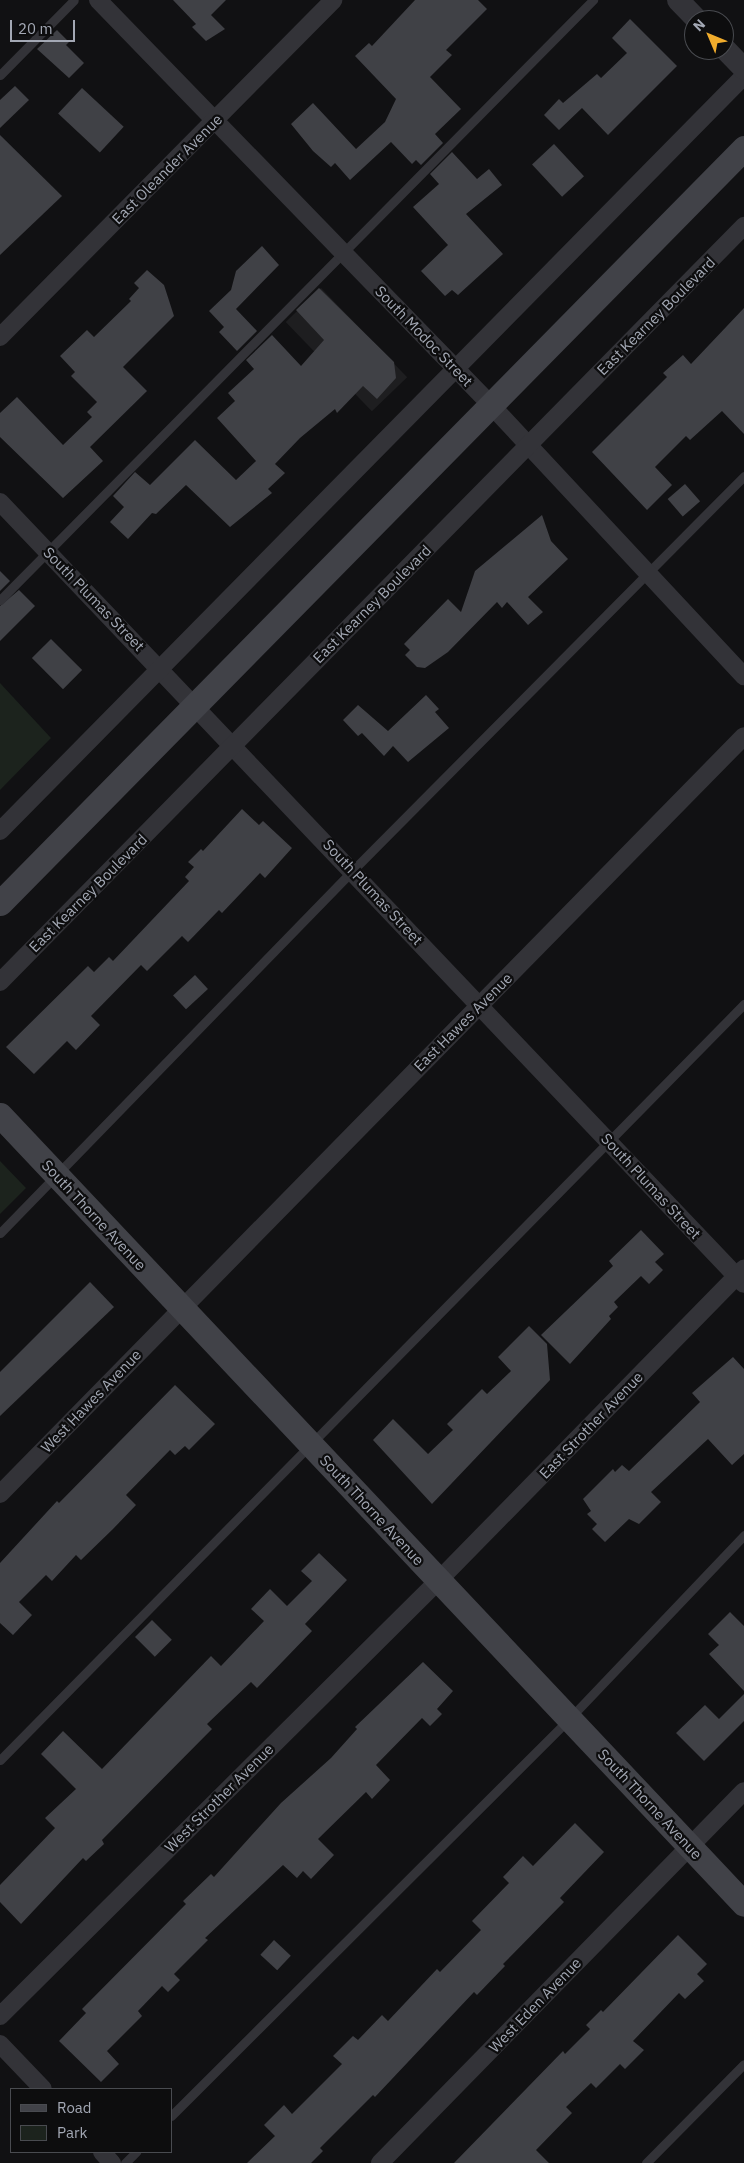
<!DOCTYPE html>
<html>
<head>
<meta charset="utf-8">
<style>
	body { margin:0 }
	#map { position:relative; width:744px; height:2163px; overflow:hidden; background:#111113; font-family:"IBM Plex Sans",sans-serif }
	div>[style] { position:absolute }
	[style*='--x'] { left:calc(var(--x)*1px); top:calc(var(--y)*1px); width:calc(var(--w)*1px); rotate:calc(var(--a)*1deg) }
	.built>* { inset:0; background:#1e1e20; transform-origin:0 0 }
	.green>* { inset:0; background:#1c231d }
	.building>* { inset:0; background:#404146; transform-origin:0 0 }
	.service>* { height:9px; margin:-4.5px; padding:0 4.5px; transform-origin:4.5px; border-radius:4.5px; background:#333338 }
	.minor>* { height:18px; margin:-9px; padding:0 9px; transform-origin:9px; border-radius:9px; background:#333338 }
	.tertiary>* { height:22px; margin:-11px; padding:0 11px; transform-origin:11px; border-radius:11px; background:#333338 }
	.secondary>* { height:25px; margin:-12.5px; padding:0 12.5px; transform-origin:12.5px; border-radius:12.5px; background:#414248 }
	span { translate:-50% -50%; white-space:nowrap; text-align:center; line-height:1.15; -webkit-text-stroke:4.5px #0d0d0e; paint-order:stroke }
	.street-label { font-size:15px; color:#a3a8b4 }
	.legend { position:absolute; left:10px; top:2088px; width:162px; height:65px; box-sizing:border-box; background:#0d0d0e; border:1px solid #494b50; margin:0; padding:6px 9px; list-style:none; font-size:15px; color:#a3a8b4 }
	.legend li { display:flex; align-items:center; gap:10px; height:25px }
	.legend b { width:25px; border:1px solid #494b50 }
	.north { position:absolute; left:684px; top:10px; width:50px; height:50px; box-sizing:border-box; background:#0d0d0e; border:1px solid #494b50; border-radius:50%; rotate:315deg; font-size:14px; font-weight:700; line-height:20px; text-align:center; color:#a3a8b4 }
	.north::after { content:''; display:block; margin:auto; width:18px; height:22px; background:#f0ac2c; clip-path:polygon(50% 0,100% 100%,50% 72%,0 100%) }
	.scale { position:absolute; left:10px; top:20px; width:65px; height:22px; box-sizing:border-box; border:2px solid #a3a8b4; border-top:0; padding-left:6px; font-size:15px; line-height:18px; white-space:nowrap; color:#a3a8b4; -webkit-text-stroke:4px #0d0d0e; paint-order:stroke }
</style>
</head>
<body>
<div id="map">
	<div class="built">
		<i style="left:321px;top:288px;width:124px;height:49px;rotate:46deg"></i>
	</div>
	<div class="green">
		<i style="clip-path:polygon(0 683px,51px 738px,0 790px)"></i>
		<i style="clip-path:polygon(0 1161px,26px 1188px,0 1214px)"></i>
	</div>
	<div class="building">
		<i style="clip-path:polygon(173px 0,226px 0,211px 15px,225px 29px,206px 41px,192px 27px,196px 24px)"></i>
		<i style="clip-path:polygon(415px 0,478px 0,487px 9px,446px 50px,452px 55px,430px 77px,461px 109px,435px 134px,443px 143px,421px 165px,416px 160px,412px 164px,391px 142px,350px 180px,335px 163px,331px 167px,313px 151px,291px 124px,313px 103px,356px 149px,385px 122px,396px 99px,355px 56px,369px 43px,372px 46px)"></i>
		<i style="clip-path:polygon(630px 19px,677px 66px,608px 135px,582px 108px,559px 130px,544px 115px,559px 99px,563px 103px,597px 74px,601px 78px,627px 53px,612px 38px)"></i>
		<i style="clip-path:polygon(57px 30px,69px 42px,66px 45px,84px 63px,69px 78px,37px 49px)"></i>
		<i style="clip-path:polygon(15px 86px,29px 100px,0 128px,0 100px)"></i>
		<i style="left:82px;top:88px;width:57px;height:35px;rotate:43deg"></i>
		<i style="clip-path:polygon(0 135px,62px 196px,0 255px)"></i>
		<i style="left:554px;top:144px;width:44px;height:30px;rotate:47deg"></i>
		<i style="clip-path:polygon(452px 152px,477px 179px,489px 169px,502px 185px,466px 214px,503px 254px,458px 295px,452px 290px,445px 296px,421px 271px,448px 245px,413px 207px,439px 184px,430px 174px)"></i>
		<i style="clip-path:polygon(262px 246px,279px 265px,236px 309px,257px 331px,237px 351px,219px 332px,224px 327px,209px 311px,231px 290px,236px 271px)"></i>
		<i style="clip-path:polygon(147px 270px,164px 285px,174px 316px,123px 367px,147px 391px,90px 447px,103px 461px,63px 498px,0 437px,0 413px,17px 397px,63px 445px,92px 417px,87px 412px,97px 402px,71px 376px,75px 372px,60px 356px,87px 330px,94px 337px,131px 301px,129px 299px,139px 288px,134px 283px)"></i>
		<i style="clip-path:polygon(319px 288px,394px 362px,396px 378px,377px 399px,363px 386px,337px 413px,335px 409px,300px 438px,275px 464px,285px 473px,268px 489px,272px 493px,230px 527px,186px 485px,156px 514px,152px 513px,128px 539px,110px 522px,124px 507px,113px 496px,135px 472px,150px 485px,195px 440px,236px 480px,256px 461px,217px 418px,235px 401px,228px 393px,254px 369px,246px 360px,272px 335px,301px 366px,324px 340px,296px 310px)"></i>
		<i style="clip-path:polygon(744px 308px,744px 434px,722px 411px,690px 440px,686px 436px,655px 467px,672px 485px,647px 510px,592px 452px,667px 377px,663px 373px,683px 355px,691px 364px)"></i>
		<i style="left:685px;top:484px;width:23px;height:23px;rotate:49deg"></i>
		<i style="clip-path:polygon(542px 515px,551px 541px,568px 559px,528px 597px,543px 612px,528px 625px,507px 602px,502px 608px,497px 602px,448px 652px,425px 668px,417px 667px,405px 655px,410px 650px,404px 644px,448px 599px,461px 612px,475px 571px)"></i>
		<i style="clip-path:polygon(0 571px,10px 581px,0 591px)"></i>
		<i style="clip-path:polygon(19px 590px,35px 606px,0 641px,0 606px)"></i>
		<i style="left:51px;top:639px;width:44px;height:27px;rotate:45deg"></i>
		<i style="clip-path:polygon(426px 695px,439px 709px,435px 712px,449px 728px,408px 762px,393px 746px,384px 756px,362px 733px,358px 736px,343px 720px,358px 705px,388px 731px)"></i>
		<i style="clip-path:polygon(242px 809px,259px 825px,263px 821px,292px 848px,265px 878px,260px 873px,222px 913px,219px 910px,188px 942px,182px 936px,147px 971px,141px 965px,91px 1016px,100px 1025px,76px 1050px,67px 1041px,34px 1074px,6px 1047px,88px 966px,94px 972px,109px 957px,113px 961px,189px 881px,185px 877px,194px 867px,188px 862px,201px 849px,203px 851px)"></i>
		<i style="left:195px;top:975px;width:19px;height:30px;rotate:47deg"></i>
		<i style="clip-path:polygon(641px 1230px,664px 1254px,655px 1262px,663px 1270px,649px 1284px,641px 1276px,614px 1302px,618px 1307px,609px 1316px,611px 1319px,570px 1364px,541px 1335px,613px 1266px,609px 1261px)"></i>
		<i style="clip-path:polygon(90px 1282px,114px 1307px,0 1416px,0 1372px)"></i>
		<i style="clip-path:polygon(529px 1326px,547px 1344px,550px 1380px,432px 1504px,373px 1440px,393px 1419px,428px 1454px,453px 1430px,447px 1424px,482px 1389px,487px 1394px,511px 1371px,498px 1357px)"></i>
		<i style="clip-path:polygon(733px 1357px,744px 1369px,744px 1454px,732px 1465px,708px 1439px,651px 1492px,661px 1502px,639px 1524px,629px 1519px,605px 1542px,592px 1529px,597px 1524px,587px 1514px,591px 1511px,583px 1499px,613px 1469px,615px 1472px,622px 1465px,629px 1471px,700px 1402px,692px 1393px)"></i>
		<i style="clip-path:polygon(175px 1385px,215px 1424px,189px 1450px,185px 1446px,175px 1455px,170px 1450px,126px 1495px,136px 1505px,113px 1529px,81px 1560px,76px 1555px,52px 1581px,46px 1575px,19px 1602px,32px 1615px,13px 1635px,0 1623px,0 1563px,57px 1501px,59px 1503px)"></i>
		<i style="clip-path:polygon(319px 1553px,347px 1580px,305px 1624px,312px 1631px,257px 1688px,251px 1682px,207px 1724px,212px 1729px,102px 1840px,104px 1844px,86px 1861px,83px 1858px,21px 1924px,0 1902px,0 1885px,55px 1828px,45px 1818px,76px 1789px,41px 1754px,63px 1731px,102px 1769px,211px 1656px,221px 1666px,264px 1621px,251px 1609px,270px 1589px,287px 1606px,312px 1581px,301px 1571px)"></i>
		<i style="clip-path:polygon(730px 1612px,744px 1626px,744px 1691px,709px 1654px,719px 1645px,708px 1634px)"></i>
		<i style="left:152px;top:1620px;width:28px;height:24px;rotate:45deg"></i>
		<i style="clip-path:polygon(423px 1662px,453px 1691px,437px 1709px,442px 1714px,430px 1726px,422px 1718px,376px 1765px,390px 1780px,372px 1799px,366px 1792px,318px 1839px,334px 1855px,311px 1879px,303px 1871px,297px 1878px,283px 1865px,205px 1938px,208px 1940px,174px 1974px,180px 1980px,168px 1992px,162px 1986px,138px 2011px,142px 2016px,107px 2051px,119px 2064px,101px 2082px,59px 2041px,86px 2013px,82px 2009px,186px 1904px,183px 1901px,211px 1874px,214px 1877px,281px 1803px,331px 1758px,357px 1729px,355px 1727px)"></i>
		<i style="clip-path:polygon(744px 1694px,744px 1721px,704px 1761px,676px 1733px,705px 1705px,719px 1719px)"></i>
		<i style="clip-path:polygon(575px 1823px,604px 1852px,560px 1898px,564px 1902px,503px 1964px,505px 1966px,477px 1995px,474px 1992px,375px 2097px,373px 2095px,320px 2148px,323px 2151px,311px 2163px,247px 2163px,275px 2136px,264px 2125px,284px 2105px,292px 2114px,342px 2064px,333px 2056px,353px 2036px,358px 2040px,382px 2015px,388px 2021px,437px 1969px,440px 1972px,481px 1930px,472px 1921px,509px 1883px,503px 1877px,523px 1856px,533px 1866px)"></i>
		<i style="clip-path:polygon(678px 1935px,707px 1964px,697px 1974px,704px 1981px,685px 1999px,679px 1993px,633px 2041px,644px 2050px,625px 2069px,620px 2064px,596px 2088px,591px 2083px,566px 2107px,572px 2113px,536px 2150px,549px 2163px,454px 2163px,563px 2051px,565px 2054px,590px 2029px,586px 2025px,601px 2010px,603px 2012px)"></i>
		<i style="left:274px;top:1940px;width:23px;height:20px;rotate:43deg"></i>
	</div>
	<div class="service">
		<i style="--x:0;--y:75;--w:105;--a:-45.4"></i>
		<i style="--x:0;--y:600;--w:844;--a:-45.34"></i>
		<i style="--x:0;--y:1233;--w:506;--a:-45.8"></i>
		<i style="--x:353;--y:870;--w:555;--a:-45.22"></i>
		<i style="--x:0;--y:1760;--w:1061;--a:-45.46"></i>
		<i style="--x:171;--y:2116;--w:562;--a:-44.93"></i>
		<i style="--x:569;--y:1719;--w:254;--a:-46.4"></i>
		<i style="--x:125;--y:2163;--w:16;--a:-45"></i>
		<i style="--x:646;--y:2163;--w:139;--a:-45.3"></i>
	</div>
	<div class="minor">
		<i style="--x:98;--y:0;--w:564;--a:45.86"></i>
		<i style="--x:491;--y:405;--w:371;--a:47"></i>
		<i style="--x:0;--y:337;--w:474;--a:-45.3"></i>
		<i style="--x:0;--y:502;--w:1079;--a:46.43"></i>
		<i style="--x:0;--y:831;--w:1060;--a:-45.42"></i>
		<i style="--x:0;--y:982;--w:1061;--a:-45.46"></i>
		<i style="--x:0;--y:1494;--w:1062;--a:-45.53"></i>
		<i style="--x:0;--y:2016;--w:619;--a:-44.8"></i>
		<i style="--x:439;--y:1580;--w:436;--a:-45.6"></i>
		<i style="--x:0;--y:2044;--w:62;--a:46.3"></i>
		<i style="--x:102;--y:2152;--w:15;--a:48"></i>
		<i style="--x:380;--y:2163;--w:520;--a:-45.62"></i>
	</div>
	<div class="tertiary">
		<i style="--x:678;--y:0;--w:28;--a:46"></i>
		<i style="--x:724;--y:48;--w:29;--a:46"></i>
	</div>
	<div class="secondary">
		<i style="--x:0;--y:903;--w:1060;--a:-45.42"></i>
		<i style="--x:0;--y:1115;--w:1084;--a:46.68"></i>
	</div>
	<div class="street-label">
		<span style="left:167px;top:169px;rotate:-45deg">East Oleander Avenue</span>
		<span style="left:656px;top:316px;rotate:-45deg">East Kearney Boulevard</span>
		<span style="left:424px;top:336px;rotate:46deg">South Modoc Street</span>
		<span style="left:94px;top:599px;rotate:46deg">South Plumas Street</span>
		<span style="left:372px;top:604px;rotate:-45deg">East Kearney Boulevard</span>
		<span style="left:373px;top:892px;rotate:47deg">South Plumas Street</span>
		<span style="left:88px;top:893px;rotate:-45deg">East Kearney Boulevard</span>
		<span style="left:463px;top:1022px;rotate:-45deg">East Hawes Avenue</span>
		<span style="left:651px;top:1186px;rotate:47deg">South Plumas Street</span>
		<span style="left:94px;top:1215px;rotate:47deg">South Thorne Avenue</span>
		<span style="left:91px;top:1401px;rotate:-46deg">West Hawes Avenue</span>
		<span style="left:591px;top:1425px;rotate:-46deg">East Strother Avenue</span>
		<span style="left:372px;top:1510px;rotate:47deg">South Thorne Avenue</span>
		<span style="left:219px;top:1798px;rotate:-45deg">West Strother Avenue</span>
		<span style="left:650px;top:1804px;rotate:47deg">South Thorne Avenue</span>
		<span style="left:535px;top:2005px;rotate:-46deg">West Eden Avenue</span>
	</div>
	<ul class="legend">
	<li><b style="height:6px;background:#414248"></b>Road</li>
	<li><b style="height:14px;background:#1c231d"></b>Park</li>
	</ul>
	<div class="north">N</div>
	<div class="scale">20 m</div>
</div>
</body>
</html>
